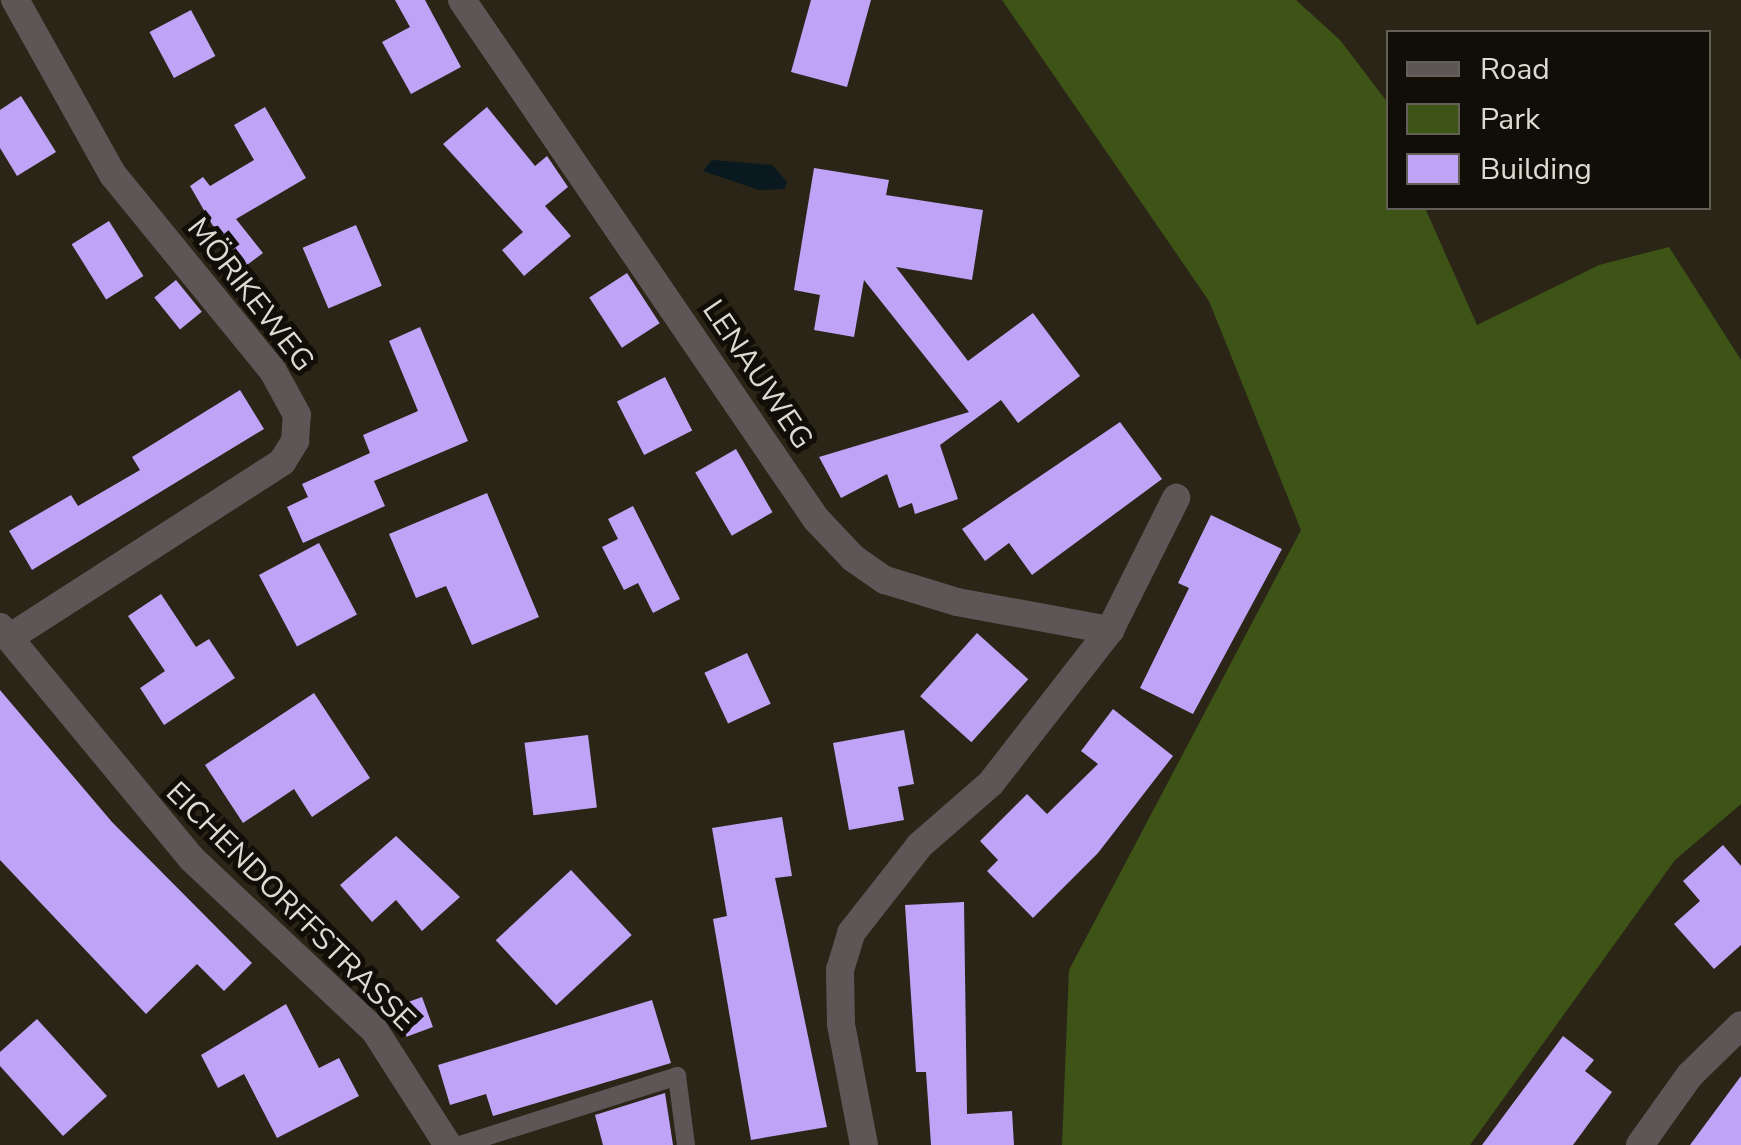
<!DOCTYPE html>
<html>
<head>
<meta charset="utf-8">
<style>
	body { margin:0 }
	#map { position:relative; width:1741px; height:1145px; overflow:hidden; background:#2a2517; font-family:"Nunito Sans",sans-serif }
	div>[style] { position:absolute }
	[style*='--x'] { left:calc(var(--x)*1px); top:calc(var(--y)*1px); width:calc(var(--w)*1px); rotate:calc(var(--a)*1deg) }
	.green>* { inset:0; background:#3e5417 }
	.water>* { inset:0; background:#0a191f }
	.building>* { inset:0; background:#bfa3f6; transform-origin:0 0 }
	.service>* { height:18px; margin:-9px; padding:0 9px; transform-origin:9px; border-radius:9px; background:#5e5556 }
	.minor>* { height:28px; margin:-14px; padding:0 14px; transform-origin:14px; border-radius:14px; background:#5e5556 }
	span { translate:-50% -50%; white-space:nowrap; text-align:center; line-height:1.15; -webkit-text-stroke:10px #110e08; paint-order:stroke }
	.street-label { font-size:30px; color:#dddad1 }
	.legend { position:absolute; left:1386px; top:30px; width:325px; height:180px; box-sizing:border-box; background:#110e08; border:2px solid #636058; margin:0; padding:12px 18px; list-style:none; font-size:30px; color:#dddad1 }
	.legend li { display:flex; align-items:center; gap:20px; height:50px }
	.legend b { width:50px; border:2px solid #636058 }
</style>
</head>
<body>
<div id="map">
	<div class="green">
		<i style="clip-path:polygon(1002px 0,1296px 0,1340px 40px,1388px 103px,1388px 208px,1425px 208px,1477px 325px,1599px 265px,1669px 247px,1741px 360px,1741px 804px,1675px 860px,1470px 1145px,1062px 1145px,1069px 970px,1301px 530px,1209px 301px)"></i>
	</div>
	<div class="water">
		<i style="clip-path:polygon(712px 160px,772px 165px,787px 182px,784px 189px,759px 190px,703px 171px)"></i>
	</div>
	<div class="building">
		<i style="clip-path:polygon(395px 0,425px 0,461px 67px,411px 94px,382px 42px,410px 27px)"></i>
		<i style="clip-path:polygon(811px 0,871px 0,847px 87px,791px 72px)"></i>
		<i style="left:191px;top:10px;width:52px;height:47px;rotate:62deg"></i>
		<i style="clip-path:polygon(21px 96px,56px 152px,17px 176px,0 148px,0 110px)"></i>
		<i style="clip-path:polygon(265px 107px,306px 178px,236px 219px,263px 253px,239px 271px,190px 186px,203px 177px,210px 186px,254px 160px,234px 125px)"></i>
		<i style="clip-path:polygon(487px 107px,535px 166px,547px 156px,568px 187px,545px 206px,571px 236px,524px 276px,502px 250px,523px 232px,443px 144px)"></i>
		<i style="clip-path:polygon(814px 168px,889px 180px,886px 195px,983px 210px,972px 280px,896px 267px,968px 361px,1033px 313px,1080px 376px,1018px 423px,1001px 400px,940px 445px,958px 499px,915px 514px,912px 503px,899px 508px,887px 474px,841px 498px,819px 457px,969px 412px,864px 280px,854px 337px,814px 330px,820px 295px,794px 290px)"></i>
		<i style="left:109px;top:221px;width:65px;height:44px;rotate:58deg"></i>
		<i style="left:356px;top:225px;width:66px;height:58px;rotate:67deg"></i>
		<i style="left:627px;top:273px;width:60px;height:45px;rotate:57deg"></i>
		<i style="left:176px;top:280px;width:41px;height:28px;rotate:51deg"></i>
		<i style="clip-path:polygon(420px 327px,468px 441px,374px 481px,385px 506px,303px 543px,287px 507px,308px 497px,302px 484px,370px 453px,363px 435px,418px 411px,389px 341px)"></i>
		<i style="left:665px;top:377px;width:60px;height:54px;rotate:63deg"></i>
		<i style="clip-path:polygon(240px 390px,264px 429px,32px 570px,9px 531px,71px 495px,78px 506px,140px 470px,132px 457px)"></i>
		<i style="clip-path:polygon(1120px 422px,1162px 479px,1032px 575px,1009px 543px,985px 561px,962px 529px)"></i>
		<i style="left:736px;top:449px;width:73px;height:47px;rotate:60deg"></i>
		<i style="clip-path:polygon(487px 493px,539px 617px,472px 645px,446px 586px,416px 598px,389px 534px)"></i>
		<i style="clip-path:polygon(633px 506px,680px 599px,653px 613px,638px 583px,624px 590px,602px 547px,618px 539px,608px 519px)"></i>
		<i style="clip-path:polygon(1211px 515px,1282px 549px,1193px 714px,1140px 688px,1189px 588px,1178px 583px)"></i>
		<i style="left:319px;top:543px;width:81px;height:68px;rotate:62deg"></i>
		<i style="clip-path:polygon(161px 594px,196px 647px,209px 639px,235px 678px,164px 725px,140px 688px,165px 671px,128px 616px)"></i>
		<i style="left:977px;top:633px;width:69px;height:85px;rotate:42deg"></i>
		<i style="left:747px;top:653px;width:56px;height:47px;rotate:65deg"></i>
		<i style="clip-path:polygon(0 690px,112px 822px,252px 963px,224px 991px,197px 964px,146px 1014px,0 860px)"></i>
		<i style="clip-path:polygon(314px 693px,370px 778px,312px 817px,294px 789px,243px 823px,205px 765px)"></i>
		<i style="clip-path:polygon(1113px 709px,1173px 756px,1098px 853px,1033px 918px,987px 871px,998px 860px,980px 841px,1027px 794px,1047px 814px,1098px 764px,1081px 751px)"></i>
		<i style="clip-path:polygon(904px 730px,914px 784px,898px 787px,904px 820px,849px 830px,833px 743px)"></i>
		<i style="left:588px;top:735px;width:73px;height:64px;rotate:83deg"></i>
		<i style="clip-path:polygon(782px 817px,792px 876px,775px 878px,827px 1127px,751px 1140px,713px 919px,727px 916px,712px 828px)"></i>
		<i style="clip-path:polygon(396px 836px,460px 897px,422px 931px,396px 900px,372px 922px,340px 885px)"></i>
		<i style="clip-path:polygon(1723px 845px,1741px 866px,1741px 945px,1714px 969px,1674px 924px,1700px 901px,1683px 881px)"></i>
		<i style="left:571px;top:870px;width:89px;height:103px;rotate:47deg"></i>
		<i style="clip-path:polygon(964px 902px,967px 1114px,1012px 1111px,1014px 1145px,931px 1145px,926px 1072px,916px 1072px,905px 905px)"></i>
		<i style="left:422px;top:997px;width:32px;height:28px;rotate:70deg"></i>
		<i style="clip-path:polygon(652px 1000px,671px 1063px,493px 1116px,486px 1094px,450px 1105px,438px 1065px)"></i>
		<i style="clip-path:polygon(286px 1004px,319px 1068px,339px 1058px,359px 1096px,277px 1138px,244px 1074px,218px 1088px,201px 1055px)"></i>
		<i style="clip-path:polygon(37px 1019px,107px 1096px,63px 1136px,0 1066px,0 1052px)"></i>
		<i style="clip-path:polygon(1563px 1036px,1594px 1060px,1585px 1071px,1612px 1092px,1573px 1145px,1482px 1145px)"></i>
		<i style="clip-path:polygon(1741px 1076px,1741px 1145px,1690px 1145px)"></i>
		<i style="clip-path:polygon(665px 1093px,673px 1145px,603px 1145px,595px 1115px)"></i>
	</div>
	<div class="service">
		<i style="--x:460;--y:1145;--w:228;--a:-17.6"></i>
		<i style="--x:677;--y:1076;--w:70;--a:82.6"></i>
	</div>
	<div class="minor">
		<i style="--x:462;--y:0;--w:628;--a:55.7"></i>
		<i style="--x:816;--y:519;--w:54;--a:46.5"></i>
		<i style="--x:853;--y:558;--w:39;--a:35"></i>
		<i style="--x:885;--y:580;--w:75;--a:17"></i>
		<i style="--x:957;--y:602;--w:156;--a:10.4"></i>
		<i style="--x:0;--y:627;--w:301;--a:50.4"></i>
		<i style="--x:192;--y:859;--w:251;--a:43.2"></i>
		<i style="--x:375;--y:1031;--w:135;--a:57.4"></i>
		<i style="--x:9;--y:638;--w:325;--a:-32.8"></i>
		<i style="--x:282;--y:462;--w:25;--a:-58"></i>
		<i style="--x:295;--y:441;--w:26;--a:-86"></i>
		<i style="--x:297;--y:415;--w:50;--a:-118.6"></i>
		<i style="--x:273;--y:371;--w:253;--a:-129.2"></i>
		<i style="--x:113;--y:175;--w:201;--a:-119.2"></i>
		<i style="--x:864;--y:1145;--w:123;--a:-100.8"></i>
		<i style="--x:841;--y:1024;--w:54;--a:-91.1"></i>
		<i style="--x:840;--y:970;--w:39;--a:-73"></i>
		<i style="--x:851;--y:933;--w:112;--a:-51.9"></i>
		<i style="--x:920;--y:845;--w:94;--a:-41.1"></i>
		<i style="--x:991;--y:783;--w:194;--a:-52.1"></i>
		<i style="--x:1110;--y:630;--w:148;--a:-63.4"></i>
		<i style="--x:1640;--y:1145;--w:86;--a:-54.5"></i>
		<i style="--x:1690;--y:1075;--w:71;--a:-44.4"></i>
	</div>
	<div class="street-label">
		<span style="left:250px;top:295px;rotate:52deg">MÖRIKEWEG</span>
		<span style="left:757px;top:375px;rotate:56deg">LENAUWEG</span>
		<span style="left:290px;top:907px;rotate:45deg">EICHENDORFFSTRASSE</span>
	</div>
	<ul class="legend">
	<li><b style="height:12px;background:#5e5556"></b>Road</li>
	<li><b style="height:28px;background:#3e5417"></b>Park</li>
	<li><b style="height:28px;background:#bfa3f6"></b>Building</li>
	</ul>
</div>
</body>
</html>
